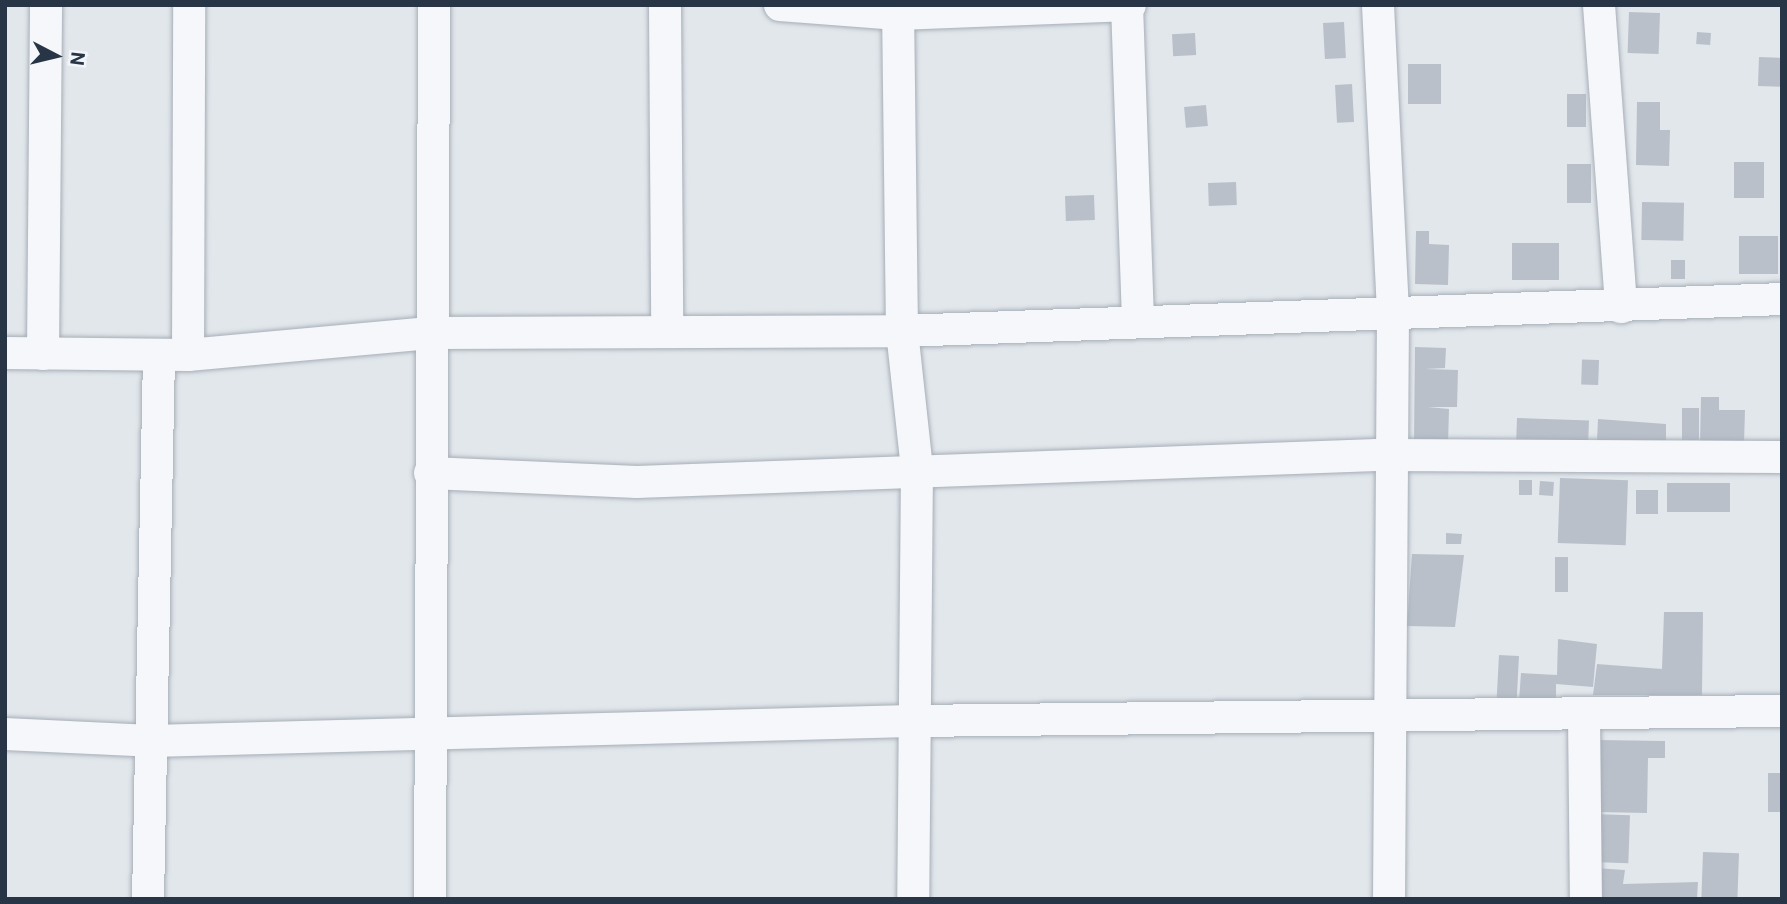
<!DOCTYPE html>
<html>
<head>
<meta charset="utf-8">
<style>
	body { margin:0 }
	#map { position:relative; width:1787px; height:904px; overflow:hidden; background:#e2e7ec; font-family:Roboto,sans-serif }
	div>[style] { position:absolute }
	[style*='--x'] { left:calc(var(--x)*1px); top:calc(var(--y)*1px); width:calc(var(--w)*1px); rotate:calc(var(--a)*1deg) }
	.building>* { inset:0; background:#b9c0ca; transform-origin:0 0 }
	.roads { filter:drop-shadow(0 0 2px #a6aeb7) drop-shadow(0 0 2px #a6aeb7) }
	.street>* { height:32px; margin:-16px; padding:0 16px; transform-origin:16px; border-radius:16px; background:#f6f7fa }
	span { translate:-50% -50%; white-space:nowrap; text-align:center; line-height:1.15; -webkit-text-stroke:5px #f2f5f9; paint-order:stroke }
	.frame { position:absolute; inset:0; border:7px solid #283546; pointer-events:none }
	.north { position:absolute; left:21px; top:21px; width:70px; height:70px; -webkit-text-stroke:5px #f2f5f9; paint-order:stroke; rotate:97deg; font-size:19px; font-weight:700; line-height:28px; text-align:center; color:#283546 }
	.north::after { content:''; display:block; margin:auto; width:24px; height:32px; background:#283546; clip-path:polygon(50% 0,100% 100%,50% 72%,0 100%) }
</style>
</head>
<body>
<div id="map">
	<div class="building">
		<i style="left:1629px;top:12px;width:31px;height:41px;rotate:2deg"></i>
		<i style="left:1344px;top:22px;width:36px;height:21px;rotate:87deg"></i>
		<i style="left:1697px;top:32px;width:14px;height:12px;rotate:4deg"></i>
		<i style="left:1195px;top:33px;width:22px;height:23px;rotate:87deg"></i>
		<i style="left:1759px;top:57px;width:23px;height:29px;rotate:2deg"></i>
		<i style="left:1408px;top:64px;width:33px;height:40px"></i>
		<i style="left:1352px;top:84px;width:38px;height:17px;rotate:87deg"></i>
		<i style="left:1567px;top:94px;width:19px;height:33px"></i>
		<i style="clip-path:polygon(1637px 102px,1660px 102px,1660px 130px,1670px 130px,1669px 166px,1636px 165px)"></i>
		<i style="left:1206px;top:105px;width:21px;height:22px;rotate:85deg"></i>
		<i style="left:1734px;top:162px;width:30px;height:36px"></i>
		<i style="left:1567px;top:164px;width:24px;height:39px"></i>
		<i style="left:1236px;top:182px;width:23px;height:28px;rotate:88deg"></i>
		<i style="left:1094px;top:195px;width:25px;height:29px;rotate:88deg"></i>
		<i style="left:1642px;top:202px;width:42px;height:38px;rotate:1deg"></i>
		<i style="clip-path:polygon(1416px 231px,1429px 231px,1429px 244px,1449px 245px,1448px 285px,1415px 284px)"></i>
		<i style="left:1739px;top:236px;width:39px;height:38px"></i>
		<i style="left:1512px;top:243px;width:47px;height:37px"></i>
		<i style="left:1671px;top:260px;width:14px;height:19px"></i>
		<i style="clip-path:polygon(1415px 347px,1446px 348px,1445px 368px,1425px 369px,1458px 370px,1457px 407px,1428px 407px,1449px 409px,1448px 444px,1414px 443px)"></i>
		<i style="left:1599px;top:360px;width:25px;height:17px;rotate:92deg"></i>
		<i style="clip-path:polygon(1701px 397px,1719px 397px,1719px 410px,1745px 410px,1744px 443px,1700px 442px)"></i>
		<i style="left:1682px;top:408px;width:17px;height:32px"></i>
		<i style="left:1517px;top:418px;width:72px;height:24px;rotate:2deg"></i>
		<i style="clip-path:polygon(1598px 419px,1666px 424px,1666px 442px,1597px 441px)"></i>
		<i style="left:1560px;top:478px;width:68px;height:65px;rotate:2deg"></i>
		<i style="left:1519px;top:480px;width:13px;height:15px"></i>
		<i style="left:1540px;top:481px;width:14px;height:14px;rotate:4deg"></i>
		<i style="left:1667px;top:483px;width:63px;height:29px"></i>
		<i style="left:1636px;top:490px;width:22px;height:24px"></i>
		<i style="clip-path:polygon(1446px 533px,1462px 534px,1461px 544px,1446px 544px)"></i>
		<i style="clip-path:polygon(1412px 554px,1464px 555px,1455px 627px,1407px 626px)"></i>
		<i style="left:1555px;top:557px;width:13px;height:35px"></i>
		<i style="clip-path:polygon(1664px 612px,1703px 612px,1702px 695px,1593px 695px,1597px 664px,1662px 669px)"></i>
		<i style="clip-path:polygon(1558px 639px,1597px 644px,1593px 687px,1556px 684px,1556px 701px,1519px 701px,1521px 673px,1557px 675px)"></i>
		<i style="left:1499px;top:655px;width:20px;height:43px;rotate:3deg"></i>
		<i style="clip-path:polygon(1598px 740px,1665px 741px,1665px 758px,1648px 758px,1647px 813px,1597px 812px)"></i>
		<i style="left:1768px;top:773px;width:14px;height:39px"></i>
		<i style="left:1594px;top:814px;width:36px;height:48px;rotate:2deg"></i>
		<i style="left:1703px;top:852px;width:36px;height:47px;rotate:2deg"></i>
		<i style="clip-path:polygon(1595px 868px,1625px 870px,1623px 884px,1698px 882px,1697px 899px,1600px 899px)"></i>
	</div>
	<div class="roads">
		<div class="street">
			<i style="--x:665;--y:5;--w:324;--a:89.6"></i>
			<i style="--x:780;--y:5;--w:118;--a:4.4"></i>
			<i style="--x:898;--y:14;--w:232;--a:-2.2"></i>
			<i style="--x:898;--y:5;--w:326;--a:89.3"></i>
			<i style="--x:902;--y:331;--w:138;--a:83.8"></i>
			<i style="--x:917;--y:468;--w:431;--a:90.5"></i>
			<i style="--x:1127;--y:5;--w:316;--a:88"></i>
			<i style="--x:1378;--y:5;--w:310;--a:87.2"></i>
			<i style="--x:1393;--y:315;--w:584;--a:90.39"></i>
			<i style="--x:1599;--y:5;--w:303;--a:85.8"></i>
			<i style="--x:5;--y:353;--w:183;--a:0.6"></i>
			<i style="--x:188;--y:355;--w:243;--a:-5.2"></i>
			<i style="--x:430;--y:333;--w:472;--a:-0.2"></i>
			<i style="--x:902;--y:331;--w:881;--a:-2.08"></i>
			<i style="--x:43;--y:354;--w:349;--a:-89.5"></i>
			<i style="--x:188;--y:355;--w:350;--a:-89.8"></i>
			<i style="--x:430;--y:473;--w:207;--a:2.5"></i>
			<i style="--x:637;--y:482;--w:740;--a:-2.09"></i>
			<i style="--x:1377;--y:455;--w:405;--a:0.3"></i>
			<i style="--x:1584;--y:715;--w:184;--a:89.4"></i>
			<i style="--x:5;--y:734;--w:146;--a:2.7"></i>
			<i style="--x:151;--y:741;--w:760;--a:-1.51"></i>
			<i style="--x:911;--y:721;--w:871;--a:-0.66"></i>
			<i style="--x:148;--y:899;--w:544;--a:-88.84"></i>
			<i style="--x:430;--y:899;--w:894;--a:-89.74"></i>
		</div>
	</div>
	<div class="frame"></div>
	<div class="north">N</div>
</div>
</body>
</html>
